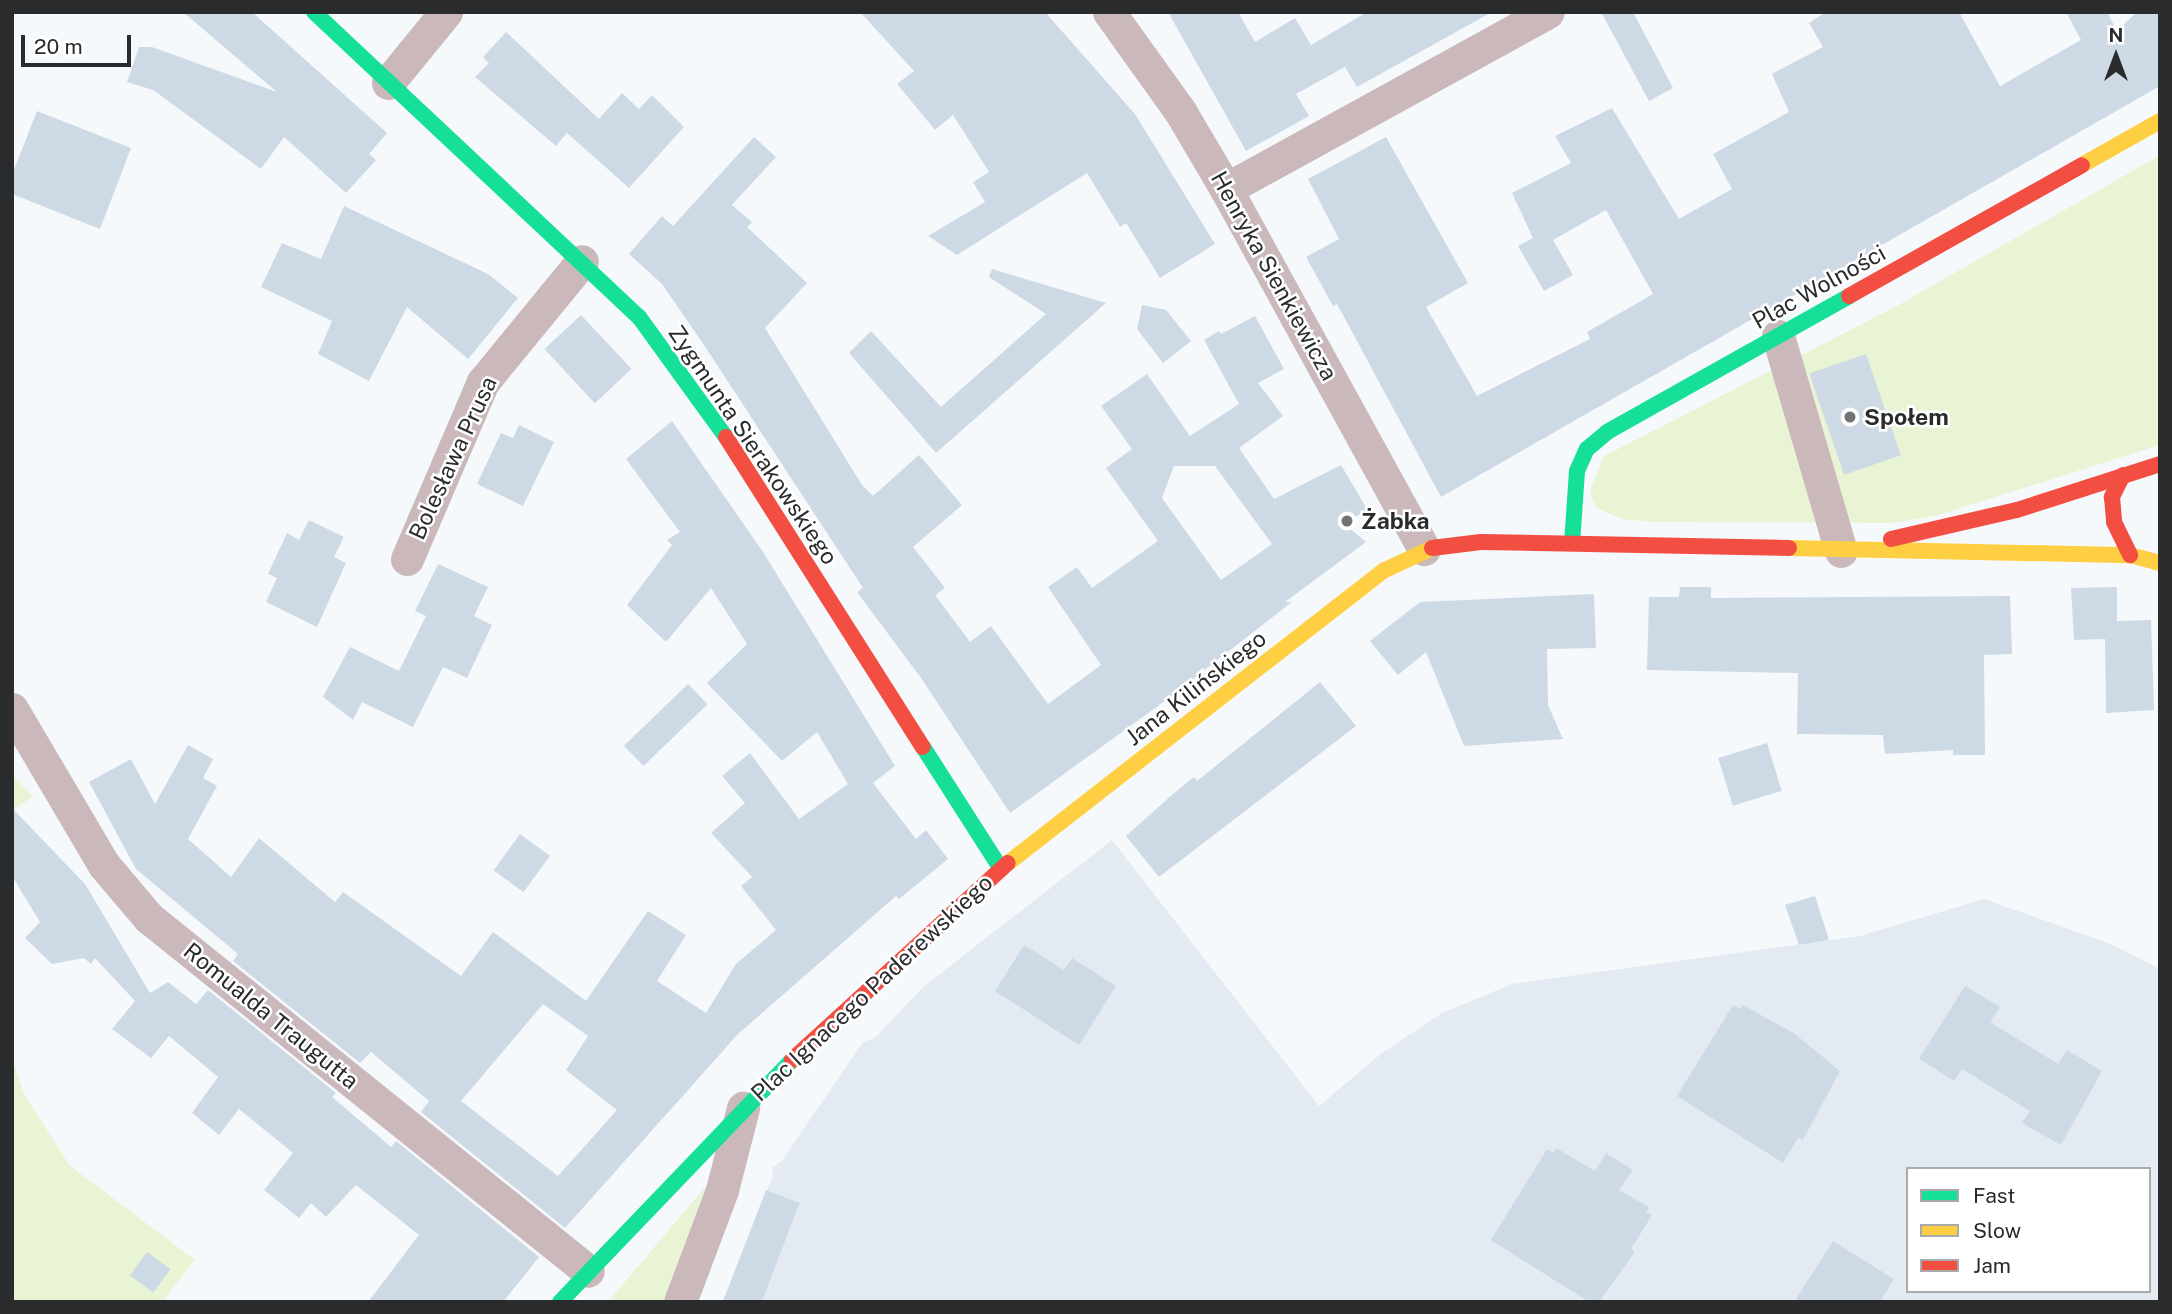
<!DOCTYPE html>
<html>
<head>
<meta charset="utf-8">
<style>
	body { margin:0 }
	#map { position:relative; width:2172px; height:1314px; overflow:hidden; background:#f6f9fc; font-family:"Public Sans",sans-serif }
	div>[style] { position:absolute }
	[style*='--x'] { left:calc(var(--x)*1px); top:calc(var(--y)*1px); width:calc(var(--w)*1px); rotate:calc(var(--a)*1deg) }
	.built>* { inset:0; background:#e4eaf2 }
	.green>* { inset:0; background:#e8f4d3 }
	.building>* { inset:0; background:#ced9e6; transform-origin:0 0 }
	.street>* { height:33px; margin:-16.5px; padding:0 16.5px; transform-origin:16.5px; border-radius:16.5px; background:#cab8bb }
	.fast>* { height:16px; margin:-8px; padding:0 8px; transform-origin:8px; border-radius:8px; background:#16e098 }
	.slow>* { height:16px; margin:-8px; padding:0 8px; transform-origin:8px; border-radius:8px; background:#ffcf43 }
	.jam>* { height:16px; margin:-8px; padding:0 8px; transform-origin:8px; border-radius:8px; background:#f24e42 }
	.dots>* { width:19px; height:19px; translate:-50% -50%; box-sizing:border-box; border:4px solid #fff; border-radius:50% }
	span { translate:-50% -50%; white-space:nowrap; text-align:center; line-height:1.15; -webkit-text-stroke:5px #fff; paint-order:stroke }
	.street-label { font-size:23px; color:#292b2d }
	.poi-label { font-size:23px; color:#292b2d; font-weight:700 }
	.left { translate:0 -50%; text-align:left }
	.frame { position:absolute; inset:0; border:14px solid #292b2d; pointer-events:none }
	.legend { position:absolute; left:1906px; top:1167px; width:245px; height:126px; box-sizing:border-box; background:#fff; border:2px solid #a9aaab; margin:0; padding:9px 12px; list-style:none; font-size:21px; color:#292b2d }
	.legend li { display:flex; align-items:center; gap:14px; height:35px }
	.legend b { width:35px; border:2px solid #a9aaab }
	.north { position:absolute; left:2081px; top:21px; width:70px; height:70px; -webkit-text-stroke:5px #fff; paint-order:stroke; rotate:0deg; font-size:19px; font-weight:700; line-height:28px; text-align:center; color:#292b2d }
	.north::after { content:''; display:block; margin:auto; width:24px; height:32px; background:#292b2d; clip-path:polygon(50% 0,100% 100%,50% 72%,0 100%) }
	.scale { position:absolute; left:21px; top:35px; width:110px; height:32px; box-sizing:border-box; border:4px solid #292b2d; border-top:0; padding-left:9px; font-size:21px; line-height:24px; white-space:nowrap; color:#292b2d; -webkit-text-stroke:5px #fff; paint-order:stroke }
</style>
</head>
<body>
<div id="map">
	<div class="built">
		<i style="clip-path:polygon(evenodd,1112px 840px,1319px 1106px,1382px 1053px,1442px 1013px,1512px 984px,1860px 936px,1984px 899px,2108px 943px,2160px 969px,2160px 1302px,722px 1302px,773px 1176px,772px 1167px,781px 1162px,863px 1042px,875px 1038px,923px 987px,1112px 840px,1908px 1169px,2149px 1169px,2149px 1291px,1908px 1291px,1908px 1169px)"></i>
	</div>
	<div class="green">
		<i style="clip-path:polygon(2160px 155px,2160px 445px,1935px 516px,1892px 523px,1654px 522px,1621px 519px,1595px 507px,1590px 490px,1604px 456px,1897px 306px)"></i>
		<i style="clip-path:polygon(12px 775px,33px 796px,12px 811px)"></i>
		<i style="clip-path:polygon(12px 1058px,24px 1094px,70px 1166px,195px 1260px,162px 1302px,12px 1302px)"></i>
		<i style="clip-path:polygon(706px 1186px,663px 1302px,608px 1302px)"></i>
	</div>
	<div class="building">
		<i style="clip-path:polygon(183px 12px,252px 12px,387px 133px,369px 154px,376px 160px,346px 193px,284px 137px,261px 169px,153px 90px,127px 82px,139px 47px,152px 47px,277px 92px)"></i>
		<i style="clip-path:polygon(860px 12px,1045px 12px,1135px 114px,1215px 244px,1160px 278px,1126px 223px,1120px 227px,1087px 173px,957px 255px,928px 236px,985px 202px,973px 182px,989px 172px,953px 115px,935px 130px,897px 84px,914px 71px)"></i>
		<i style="clip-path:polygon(1168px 12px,1238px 12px,1255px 42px,1295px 18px,1311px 45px,1367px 12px,1492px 12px,1357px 87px,1345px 67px,1296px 94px,1309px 116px,1246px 151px)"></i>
		<i style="clip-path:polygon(1601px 12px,1633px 12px,1673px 88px,1649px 101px)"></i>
		<i style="clip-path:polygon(1826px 12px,1959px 12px,2000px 86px,2081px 40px,2066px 12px,2107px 12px,2117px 31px,2137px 12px,2160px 12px,2160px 86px,1441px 497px,1337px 304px,1333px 306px,1306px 257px,1339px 239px,1308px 179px,1386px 137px,1468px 283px,1426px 307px,1477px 396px,1590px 339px,1587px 332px,1653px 294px,1606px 210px,1553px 240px,1573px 275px,1544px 291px,1518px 246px,1533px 238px,1512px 193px,1571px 163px,1555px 136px,1612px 108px,1679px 219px,1732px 189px,1713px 154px,1789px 112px,1772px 74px,1823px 47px,1809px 23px)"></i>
		<i style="clip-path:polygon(506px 32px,599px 119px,622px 93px,639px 109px,652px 95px,684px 127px,629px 188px,567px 133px,556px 146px,475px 77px,489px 63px,483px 57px)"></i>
		<i style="clip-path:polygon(37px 111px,131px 148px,100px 229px,12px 194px,12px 175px)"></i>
		<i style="clip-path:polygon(evenodd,754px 137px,776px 157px,732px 205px,752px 222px,747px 227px,807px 283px,765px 328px,862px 485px,873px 496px,919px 455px,962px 505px,913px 547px,945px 588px,935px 595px,970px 642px,991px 626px,1048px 704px,1101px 665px,1048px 587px,1077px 567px,1092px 588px,1158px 541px,1106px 468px,1132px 449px,1101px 406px,1147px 374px,1190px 436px,1239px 404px,1204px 340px,1219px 331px,1221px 334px,1255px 316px,1284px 369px,1258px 383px,1283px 416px,1239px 448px,1274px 499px,1341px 465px,1367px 509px,1345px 524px,1366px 542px,1285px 602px,1292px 602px,1158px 706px,1010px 813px,921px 678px,857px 592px,863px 588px,704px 345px,662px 284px,629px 254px,662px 216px,673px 226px,754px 137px,1174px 466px,1215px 466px,1272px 544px,1221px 580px,1162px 498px,1174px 466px)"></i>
		<i style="clip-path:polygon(344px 206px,488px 274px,518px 298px,468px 359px,407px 307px,369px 381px,318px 354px,332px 321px,261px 287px,282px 243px,321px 259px)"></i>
		<i style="clip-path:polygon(992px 269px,1106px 303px,936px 453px,849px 353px,871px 331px,941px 407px,1046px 314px,989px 277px)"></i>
		<i style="clip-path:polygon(1142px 305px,1166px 310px,1191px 341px,1163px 363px,1137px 329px)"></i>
		<i style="left:581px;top:315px;width:74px;height:50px;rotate:47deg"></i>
		<i style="left:1866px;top:354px;width:107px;height:60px;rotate:71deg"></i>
		<i style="clip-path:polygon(evenodd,672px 421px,763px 552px,895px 766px,873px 783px,916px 839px,926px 830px,948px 859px,899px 899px,896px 896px,738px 1034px,565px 1228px,421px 1112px,429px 1101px,371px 1052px,360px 1063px,233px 961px,238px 954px,136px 869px,89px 782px,131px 759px,155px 804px,188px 745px,213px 759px,203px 778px,217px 786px,188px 839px,231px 877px,259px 838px,335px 902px,343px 892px,461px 976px,493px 932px,586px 1001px,648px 911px,686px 935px,657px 981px,706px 1013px,736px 964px,776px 930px,741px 886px,752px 877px,711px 833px,745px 803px,722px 776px,750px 753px,799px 819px,848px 784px,817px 732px,782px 761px,707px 683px,747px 644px,711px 588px,666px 642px,627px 605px,672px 545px,667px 540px,680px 532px,626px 459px,672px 421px,543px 1004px,588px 1036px,566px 1070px,617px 1110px,558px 1176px,461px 1101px,543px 1004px)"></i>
		<i style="clip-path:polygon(519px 425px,554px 442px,523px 506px,477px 484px,501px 433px,513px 438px)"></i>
		<i style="clip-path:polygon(309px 520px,344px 537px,334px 557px,346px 563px,317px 627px,266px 602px,277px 578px,268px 574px,287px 533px,299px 540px)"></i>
		<i style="clip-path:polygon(438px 564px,488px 587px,474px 616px,492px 625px,467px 678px,443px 667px,413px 727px,362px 702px,353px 720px,323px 697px,350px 647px,399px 671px,426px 616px,415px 611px)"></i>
		<i style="clip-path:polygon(1680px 587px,1711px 587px,1711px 598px,2010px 596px,2012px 654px,1984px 655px,1985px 755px,1953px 755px,1953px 750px,1885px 754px,1883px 735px,1797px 734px,1798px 673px,1647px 670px,1649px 597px,1679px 597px)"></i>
		<i style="clip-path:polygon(2117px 587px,2117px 621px,2151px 620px,2154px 710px,2106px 713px,2105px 639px,2074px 640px,2071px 588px)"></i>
		<i style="clip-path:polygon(1594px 594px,1596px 648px,1547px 649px,1548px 705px,1563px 739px,1464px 746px,1426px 652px,1398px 675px,1370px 641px,1420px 602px)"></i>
		<i style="clip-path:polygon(1320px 682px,1356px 726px,1159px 877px,1126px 836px,1173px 794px,1194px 777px,1197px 781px)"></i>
		<i style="left:688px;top:684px;width:28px;height:89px;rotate:46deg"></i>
		<i style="left:1767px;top:743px;width:50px;height:51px;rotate:73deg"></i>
		<i style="clip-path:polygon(13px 809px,85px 884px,150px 993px,168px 982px,196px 1004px,208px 990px,336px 1093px,332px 1097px,391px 1147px,396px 1141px,539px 1257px,503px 1302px,368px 1302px,419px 1235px,356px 1185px,326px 1217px,311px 1203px,299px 1218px,264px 1190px,293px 1153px,239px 1109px,219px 1135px,192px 1113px,218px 1077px,169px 1036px,151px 1058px,112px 1029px,135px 1001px,95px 958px,91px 964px,84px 958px,52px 964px,25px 938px,40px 922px,12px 876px)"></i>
		<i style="left:520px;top:834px;width:37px;height:45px;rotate:36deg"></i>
		<i style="clip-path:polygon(1815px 896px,1829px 940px,1799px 945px,1785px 905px)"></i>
		<i style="clip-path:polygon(1024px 945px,1064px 970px,1072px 958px,1116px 986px,1079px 1045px,995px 991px)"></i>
		<i style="clip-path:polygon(1965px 986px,2000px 1007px,1990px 1022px,2058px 1064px,2067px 1050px,2102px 1071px,2061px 1145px,2022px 1123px,2030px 1111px,1962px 1069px,1954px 1081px,1919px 1059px)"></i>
		<i style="clip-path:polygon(1733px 1005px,1740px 1009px,1743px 1005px,1795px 1034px,1840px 1071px,1803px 1140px,1798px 1138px,1783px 1163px,1677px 1096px)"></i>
		<i style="clip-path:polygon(1556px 1148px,1595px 1171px,1606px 1153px,1633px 1170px,1619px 1190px,1649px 1207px,1646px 1212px,1652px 1215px,1631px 1249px,1635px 1252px,1599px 1302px,1589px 1302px,1491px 1240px,1547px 1149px,1554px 1153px)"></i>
		<i style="left:766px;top:1190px;width:36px;height:121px;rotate:21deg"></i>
		<i style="clip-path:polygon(1833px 1241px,1894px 1279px,1880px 1302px,1794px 1302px)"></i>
		<i style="left:147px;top:1252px;width:29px;height:29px;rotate:36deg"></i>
	</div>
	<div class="street">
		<i style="--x:1109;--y:12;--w:122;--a:54.4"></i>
		<i style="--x:1180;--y:111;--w:91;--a:59.5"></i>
		<i style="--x:1226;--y:189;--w:411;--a:61.2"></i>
		<i style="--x:388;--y:83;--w:92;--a:-50.8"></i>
		<i style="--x:1226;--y:189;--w:367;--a:-28.8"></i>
		<i style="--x:1778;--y:336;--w:224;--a:73.7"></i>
		<i style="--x:407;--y:559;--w:193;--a:-66.8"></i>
		<i style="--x:483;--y:382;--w:156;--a:-50.7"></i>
		<i style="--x:12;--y:709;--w:181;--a:59.5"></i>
		<i style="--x:104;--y:865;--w:70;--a:49.7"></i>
		<i style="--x:149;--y:918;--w:563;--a:38.8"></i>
		<i style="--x:680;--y:1302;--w:120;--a:-69.4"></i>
		<i style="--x:722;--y:1190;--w:85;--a:-75.6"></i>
	</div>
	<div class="fast">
		<i style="--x:314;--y:12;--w:446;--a:43.2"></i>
		<i style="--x:639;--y:317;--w:148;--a:54.1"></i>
		<i style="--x:1572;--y:543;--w:72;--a:-86"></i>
		<i style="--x:1577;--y:471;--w:24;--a:-66"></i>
		<i style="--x:1587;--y:449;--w:26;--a:-40"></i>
		<i style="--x:1607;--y:432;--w:278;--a:-29.3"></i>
		<i style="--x:923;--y:747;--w:145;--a:57.4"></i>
		<i style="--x:560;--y:1302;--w:335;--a:-46.2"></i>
	</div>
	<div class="slow">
		<i style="--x:2082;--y:165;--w:90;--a:-29.4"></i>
		<i style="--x:1789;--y:548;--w:341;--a:1.2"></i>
		<i style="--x:2130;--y:555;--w:31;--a:15"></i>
		<i style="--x:1008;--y:863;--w:477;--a:-37.9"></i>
		<i style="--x:1385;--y:570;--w:52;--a:-25.1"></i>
	</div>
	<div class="jam">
		<i style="--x:1849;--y:296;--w:267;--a:-29.3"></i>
		<i style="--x:726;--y:437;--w:367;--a:57.6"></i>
		<i style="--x:2123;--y:475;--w:25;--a:117"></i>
		<i style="--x:2112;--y:497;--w:25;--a:85"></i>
		<i style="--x:2114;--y:522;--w:37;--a:64"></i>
		<i style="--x:1891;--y:539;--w:129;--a:-13"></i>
		<i style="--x:2017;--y:510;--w:150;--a:-17.8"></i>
		<i style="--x:1432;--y:548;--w:49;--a:-7"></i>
		<i style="--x:1481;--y:542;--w:308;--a:1.1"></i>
		<i style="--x:792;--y:1060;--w:292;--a:-42.4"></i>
	</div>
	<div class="dots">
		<i style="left:1850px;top:417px;background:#717375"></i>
		<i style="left:1347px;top:521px;background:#717375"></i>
	</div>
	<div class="street-label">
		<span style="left:1274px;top:276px;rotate:61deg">Henryka Sienkiewicza</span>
		<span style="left:1819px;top:287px;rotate:-29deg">Plac Wolności</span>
		<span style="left:753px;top:445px;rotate:56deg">Zygmunta Sierakowskiego</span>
		<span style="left:453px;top:458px;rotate:-65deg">Bolesława Prusa</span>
		<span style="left:1196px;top:688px;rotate:-38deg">Jana Kilińskiego</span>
		<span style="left:872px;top:988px;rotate:-43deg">Plac Ignacego Paderewskiego</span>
		<span style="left:271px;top:1016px;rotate:39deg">Romualda Traugutta</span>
	</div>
	<div class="poi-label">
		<span class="left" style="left:1864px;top:417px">Społem</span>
		<span class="left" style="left:1361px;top:521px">Żabka</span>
	</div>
	<div class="frame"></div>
	<ul class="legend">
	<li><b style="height:9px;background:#16e098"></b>Fast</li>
	<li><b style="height:9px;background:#ffcf43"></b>Slow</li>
	<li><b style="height:9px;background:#f24e42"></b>Jam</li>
	</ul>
	<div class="north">N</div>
	<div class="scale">20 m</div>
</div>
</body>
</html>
